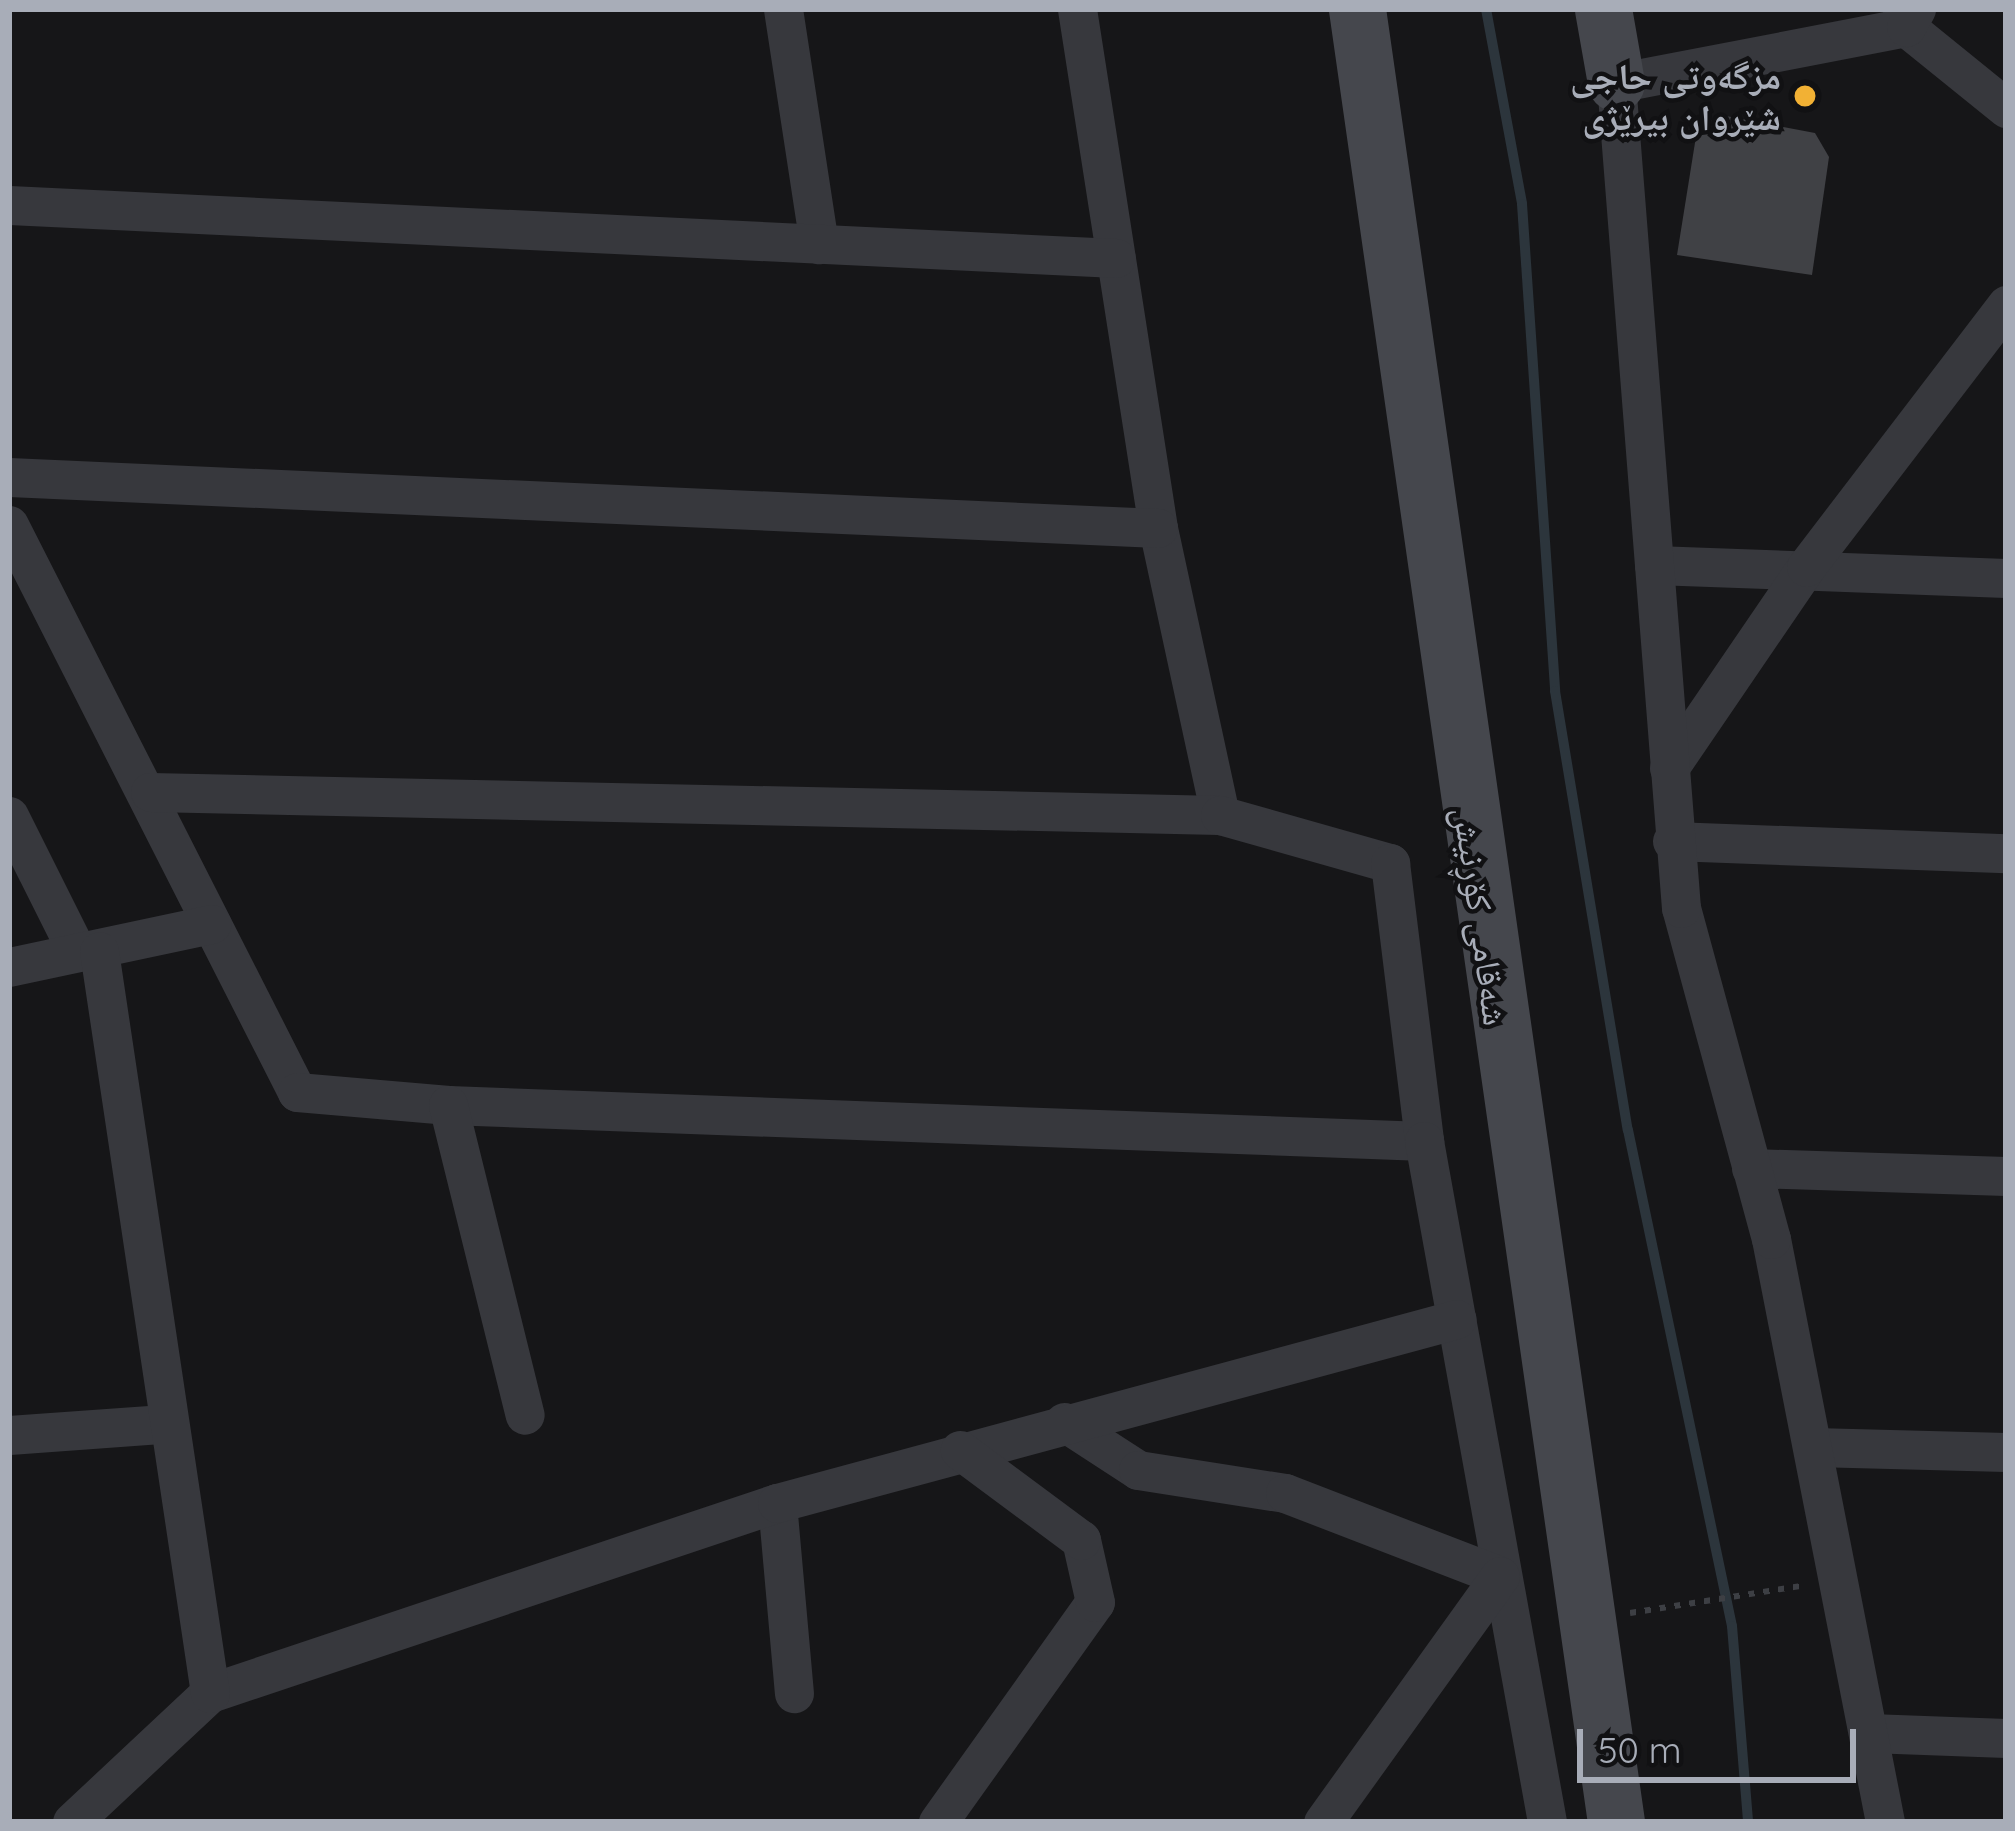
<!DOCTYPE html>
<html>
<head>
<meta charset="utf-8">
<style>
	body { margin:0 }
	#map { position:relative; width:2015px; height:1831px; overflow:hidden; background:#161618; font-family:Quicksand,"Noto Naskh Arabic",sans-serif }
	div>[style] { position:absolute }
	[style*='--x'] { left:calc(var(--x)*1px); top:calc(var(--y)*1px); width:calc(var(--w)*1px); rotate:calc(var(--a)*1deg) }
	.stream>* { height:10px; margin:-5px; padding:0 5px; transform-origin:5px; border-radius:5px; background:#2c353c }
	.building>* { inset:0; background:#404145 }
	.path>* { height:6px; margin-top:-3px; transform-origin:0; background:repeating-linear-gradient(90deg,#3d3f44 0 6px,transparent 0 15px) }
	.street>* { height:39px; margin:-19.5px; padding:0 19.5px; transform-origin:19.5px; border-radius:19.5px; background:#37383d }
	.secondary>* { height:57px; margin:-28.5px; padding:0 28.5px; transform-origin:28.5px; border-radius:28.5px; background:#45474d }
	.dots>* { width:33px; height:33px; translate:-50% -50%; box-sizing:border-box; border:6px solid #111113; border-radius:50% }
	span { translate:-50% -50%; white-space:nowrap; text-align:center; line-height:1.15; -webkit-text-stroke:9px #111113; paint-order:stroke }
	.poi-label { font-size:36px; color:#a8adb8; font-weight:700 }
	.right { translate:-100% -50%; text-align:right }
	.street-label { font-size:36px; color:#a8adb8 }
	.frame { position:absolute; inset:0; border:12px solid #a8adb8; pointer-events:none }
	.scale { position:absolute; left:1577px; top:1729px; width:279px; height:54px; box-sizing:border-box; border:6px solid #a8adb8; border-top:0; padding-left:15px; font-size:36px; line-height:42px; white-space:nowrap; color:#a8adb8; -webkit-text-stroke:9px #111113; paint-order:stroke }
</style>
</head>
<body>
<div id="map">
	<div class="stream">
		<i style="--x:1486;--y:9;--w:198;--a:79.5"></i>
		<i style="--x:1522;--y:204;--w:488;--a:86.1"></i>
		<i style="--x:1555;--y:691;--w:445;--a:80.6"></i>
		<i style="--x:1628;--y:1130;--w:507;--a:78.16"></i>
		<i style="--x:1732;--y:1626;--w:197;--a:85.3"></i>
	</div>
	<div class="building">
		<i style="clip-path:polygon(1726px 116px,1815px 133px,1829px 157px,1812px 275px,1677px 255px,1698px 124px)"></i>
	</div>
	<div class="path">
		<i style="--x:1630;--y:1613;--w:172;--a:-9"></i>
	</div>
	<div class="street">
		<i style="--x:783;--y:9;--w:238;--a:81.3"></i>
		<i style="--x:1077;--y:9;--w:525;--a:81.13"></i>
		<i style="--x:1158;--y:528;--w:294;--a:77.8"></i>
		<i style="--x:1902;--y:9;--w:18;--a:77"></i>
		<i style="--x:1906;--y:27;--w:129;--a:39"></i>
		<i style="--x:9;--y:205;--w:1108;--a:2.74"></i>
		<i style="--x:9;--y:477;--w:1150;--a:2.54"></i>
		<i style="--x:9;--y:525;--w:636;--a:63.07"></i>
		<i style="--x:297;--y:1092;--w:152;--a:4.9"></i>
		<i style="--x:448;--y:1105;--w:977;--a:2.11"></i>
		<i style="--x:1654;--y:565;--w:352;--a:2.1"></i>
		<i style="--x:1669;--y:768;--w:243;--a:-55.7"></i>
		<i style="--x:1806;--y:567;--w:330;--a:-52.6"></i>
		<i style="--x:150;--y:792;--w:1070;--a:1.23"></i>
		<i style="--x:1220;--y:815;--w:177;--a:15.8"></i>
		<i style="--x:1390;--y:863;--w:280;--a:83"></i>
		<i style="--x:1424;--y:1141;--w:692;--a:79.76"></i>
		<i style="--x:9;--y:816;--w:150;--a:63.4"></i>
		<i style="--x:1672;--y:841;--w:334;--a:2.1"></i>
		<i style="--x:9;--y:967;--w:207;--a:-12"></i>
		<i style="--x:448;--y:1105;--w:319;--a:76.1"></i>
		<i style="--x:1751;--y:1168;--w:255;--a:1.8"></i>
		<i style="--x:1064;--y:1422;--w:88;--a:33"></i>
		<i style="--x:1138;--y:1470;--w:149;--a:8.9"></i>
		<i style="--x:1285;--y:1493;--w:230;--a:21.1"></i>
		<i style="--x:1500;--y:1576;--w:303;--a:125.7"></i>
		<i style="--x:9;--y:1435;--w:155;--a:-4.1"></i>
		<i style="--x:1813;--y:1447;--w:193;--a:1.5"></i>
		<i style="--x:777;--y:1503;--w:191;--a:84.9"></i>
		<i style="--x:210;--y:1693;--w:598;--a:-18.53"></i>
		<i style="--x:777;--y:1503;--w:704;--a:-15.14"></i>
		<i style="--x:1869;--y:1733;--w:137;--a:2.1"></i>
		<i style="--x:72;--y:1822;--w:189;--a:-43.1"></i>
		<i style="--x:210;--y:1693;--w:750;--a:-98.51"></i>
		<i style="--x:938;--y:1822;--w:270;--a:-54.5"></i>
		<i style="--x:1095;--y:1602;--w:64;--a:-102.7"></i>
		<i style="--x:1081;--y:1540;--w:151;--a:-143.4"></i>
		<i style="--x:1885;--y:1822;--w:594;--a:-101.06"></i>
		<i style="--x:1771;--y:1239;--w:343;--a:-105.2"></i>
		<i style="--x:1681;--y:908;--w:828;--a:-94.5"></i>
		<i style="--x:1616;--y:83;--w:295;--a:-10.9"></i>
		<i style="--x:1906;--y:27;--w:21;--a:-61"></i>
	</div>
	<div class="secondary">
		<i style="--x:1357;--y:9;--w:1831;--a:81.87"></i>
		<i style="--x:1603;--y:9;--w:75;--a:80"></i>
	</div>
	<div class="dots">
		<i style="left:1805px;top:96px;background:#f2b134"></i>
	</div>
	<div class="poi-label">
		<span class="right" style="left:1781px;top:96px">مزگەوتی حاجی<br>شێروان بیرێژی</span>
	</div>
	<div class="street-label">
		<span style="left:1482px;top:916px;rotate:82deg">شەقامی کۆڕنیش</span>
	</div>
	<div class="frame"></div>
	<div class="scale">50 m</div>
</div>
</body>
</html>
